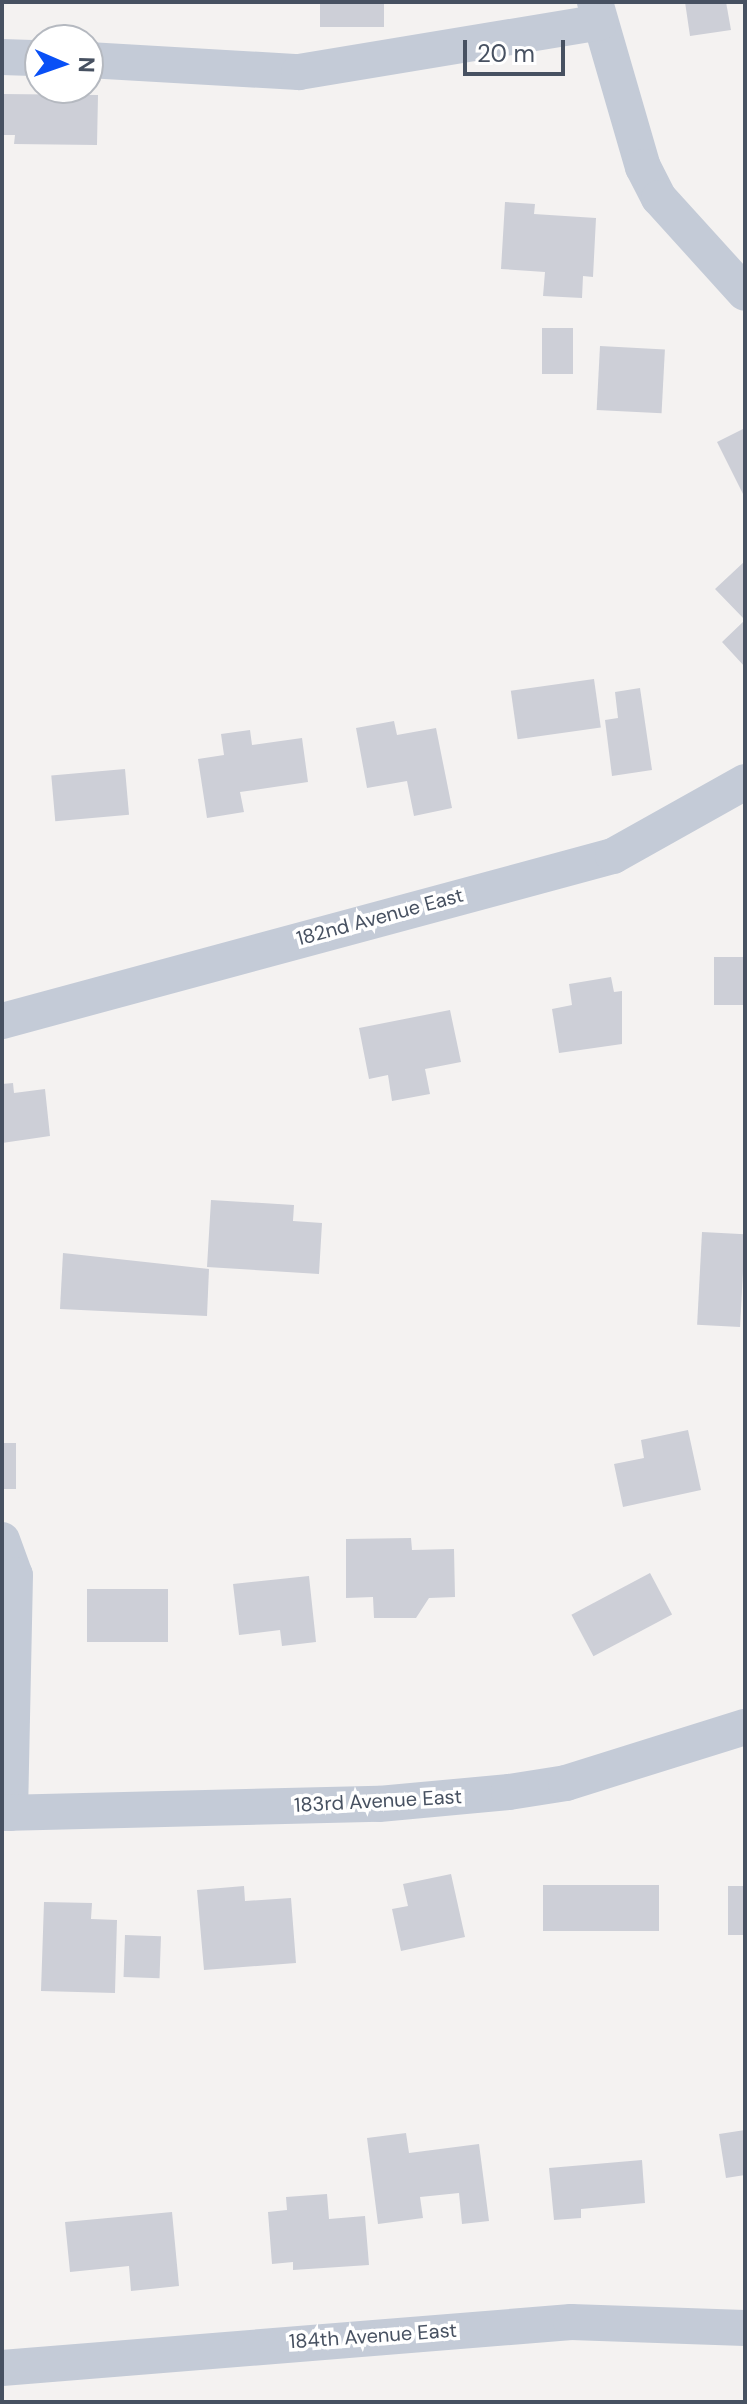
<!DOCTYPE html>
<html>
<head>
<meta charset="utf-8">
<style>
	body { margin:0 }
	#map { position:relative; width:747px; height:2404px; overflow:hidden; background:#f4f2f1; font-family:"DM Sans",sans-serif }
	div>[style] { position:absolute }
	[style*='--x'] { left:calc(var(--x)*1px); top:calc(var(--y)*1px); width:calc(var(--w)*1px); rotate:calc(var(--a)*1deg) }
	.building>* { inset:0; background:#cdcfd7; transform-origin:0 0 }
	.minor>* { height:36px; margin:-18px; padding:0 18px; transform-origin:18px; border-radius:18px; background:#c4cbd7 }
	span { translate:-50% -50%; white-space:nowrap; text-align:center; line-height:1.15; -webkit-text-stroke:7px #fff; paint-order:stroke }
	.street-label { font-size:20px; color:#475161 }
	.frame { position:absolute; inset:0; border:4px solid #475161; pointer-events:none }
	.north { position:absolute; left:24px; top:24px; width:80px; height:80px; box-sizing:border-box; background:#fff; border:2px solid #b5b9c0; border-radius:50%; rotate:92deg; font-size:22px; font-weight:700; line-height:32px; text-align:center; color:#475161 }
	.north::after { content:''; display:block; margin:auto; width:28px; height:36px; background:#0950f6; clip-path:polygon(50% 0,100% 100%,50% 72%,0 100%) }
	.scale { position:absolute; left:463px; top:40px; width:102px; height:36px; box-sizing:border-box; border:4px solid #475161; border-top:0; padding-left:10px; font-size:24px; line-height:28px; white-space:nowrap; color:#475161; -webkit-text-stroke:6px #fff; paint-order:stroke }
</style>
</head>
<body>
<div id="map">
	<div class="building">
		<i style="left:320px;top:2px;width:64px;height:25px"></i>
		<i style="clip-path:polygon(685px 2px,726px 2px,731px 30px,690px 36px)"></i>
		<i style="clip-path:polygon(2px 94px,98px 95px,97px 145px,14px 144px,15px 135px,2px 135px)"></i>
		<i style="clip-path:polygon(505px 202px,535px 204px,534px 214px,596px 218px,593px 277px,583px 276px,582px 298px,543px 296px,545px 272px,501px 269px)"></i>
		<i style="left:542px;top:328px;width:31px;height:46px"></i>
		<i style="left:600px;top:346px;width:65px;height:64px;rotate:3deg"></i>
		<i style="clip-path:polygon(745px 428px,745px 498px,717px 442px)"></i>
		<i style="clip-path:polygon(745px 561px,745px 667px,722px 642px,745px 620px,715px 589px)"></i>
		<i style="left:594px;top:679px;width:49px;height:84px;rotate:82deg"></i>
		<i style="clip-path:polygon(640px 688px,652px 770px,612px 776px,605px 720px,618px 718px,615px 692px)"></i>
		<i style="clip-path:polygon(394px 721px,397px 735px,436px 728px,452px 808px,414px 816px,407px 781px,367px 788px,356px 728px)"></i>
		<i style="clip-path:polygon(250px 730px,252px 745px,302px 738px,308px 782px,240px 792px,244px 812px,207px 818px,198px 759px,224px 755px,221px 734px)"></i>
		<i style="left:125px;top:769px;width:46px;height:74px;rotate:85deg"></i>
		<i style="left:745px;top:957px;width:48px;height:31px;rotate:90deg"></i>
		<i style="clip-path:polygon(611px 977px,614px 992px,622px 991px,622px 1044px,559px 1053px,552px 1009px,572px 1005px,569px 984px)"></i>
		<i style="clip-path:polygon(450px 1010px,461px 1062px,425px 1069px,430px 1094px,392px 1101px,388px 1075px,369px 1079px,359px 1028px)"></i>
		<i style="clip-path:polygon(13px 1083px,14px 1093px,45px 1089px,50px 1136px,2px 1143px,2px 1084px)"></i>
		<i style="clip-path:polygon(211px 1200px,294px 1205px,293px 1221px,322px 1223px,319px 1274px,207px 1267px)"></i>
		<i style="left:702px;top:1232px;width:43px;height:93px;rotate:3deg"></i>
		<i style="clip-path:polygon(63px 1253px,209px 1269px,207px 1316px,60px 1309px)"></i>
		<i style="clip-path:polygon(688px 1430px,701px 1490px,623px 1507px,614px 1464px,644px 1458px,641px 1440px)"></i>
		<i style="left:2px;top:1443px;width:14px;height:46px"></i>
		<i style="clip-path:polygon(411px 1538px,412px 1550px,454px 1549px,455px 1597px,429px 1598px,416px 1618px,374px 1618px,373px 1597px,346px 1598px,346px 1539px)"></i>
		<i style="left:650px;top:1573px;width:47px;height:89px;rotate:62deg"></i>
		<i style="clip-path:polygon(309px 1576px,316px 1642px,282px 1646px,280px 1630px,239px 1635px,233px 1584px)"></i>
		<i style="left:87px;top:1589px;width:81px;height:53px"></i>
		<i style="clip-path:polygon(451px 1874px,465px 1937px,401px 1951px,392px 1909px,408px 1906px,403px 1884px)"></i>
		<i style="left:543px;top:1885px;width:116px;height:46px"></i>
		<i style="clip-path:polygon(244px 1886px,245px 1901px,291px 1898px,296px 1963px,204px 1970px,197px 1890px)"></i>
		<i style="left:728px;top:1886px;width:17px;height:49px"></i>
		<i style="clip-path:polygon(44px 1902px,92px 1903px,91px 1919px,117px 1920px,115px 1993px,41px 1991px)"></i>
		<i style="left:125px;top:1935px;width:36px;height:42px;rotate:2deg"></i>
		<i style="clip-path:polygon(745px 2130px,745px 2175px,726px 2178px,719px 2134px)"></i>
		<i style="clip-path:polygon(406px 2133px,409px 2153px,479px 2144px,489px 2221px,462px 2224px,459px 2193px,420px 2197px,423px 2218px,378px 2224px,367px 2138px)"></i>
		<i style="clip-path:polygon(642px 2160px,645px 2203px,581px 2209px,581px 2218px,554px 2220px,549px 2168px)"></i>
		<i style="clip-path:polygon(327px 2194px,329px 2219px,365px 2216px,369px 2265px,293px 2270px,293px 2262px,272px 2264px,268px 2212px,287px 2210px,286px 2197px)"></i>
		<i style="clip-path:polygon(172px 2212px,179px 2286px,131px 2291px,129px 2266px,70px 2272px,65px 2222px)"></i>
	</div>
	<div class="minor">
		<i style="--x:595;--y:2;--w:172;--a:73.8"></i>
		<i style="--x:643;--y:167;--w:35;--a:63"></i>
		<i style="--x:659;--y:198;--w:128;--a:47.8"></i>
		<i style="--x:2;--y:57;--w:38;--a:2"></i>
		<i style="--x:88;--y:60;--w:211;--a:3.3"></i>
		<i style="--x:299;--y:72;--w:305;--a:-9.4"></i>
		<i style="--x:2;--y:1021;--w:633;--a:-15.11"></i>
		<i style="--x:613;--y:856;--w:151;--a:-29.3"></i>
		<i style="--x:2;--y:1540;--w:37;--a:70"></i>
		<i style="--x:15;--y:1575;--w:238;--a:91.2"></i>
		<i style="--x:2;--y:1813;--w:377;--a:-1.4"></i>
		<i style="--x:379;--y:1804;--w:131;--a:-5.3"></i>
		<i style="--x:509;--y:1792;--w:58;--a:-9"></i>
		<i style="--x:566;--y:1783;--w:188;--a:-17.4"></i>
		<i style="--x:2;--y:2368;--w:571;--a:-4.62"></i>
		<i style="--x:571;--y:2322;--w:174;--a:2"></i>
	</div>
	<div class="street-label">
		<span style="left:380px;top:917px;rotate:-15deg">182nd Avenue East</span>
		<span style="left:378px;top:1801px;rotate:-3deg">183rd Avenue East</span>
		<span style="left:373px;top:2336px;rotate:-4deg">184th Avenue East</span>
	</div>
	<div class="frame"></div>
	<div class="north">N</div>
	<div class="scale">20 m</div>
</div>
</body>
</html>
